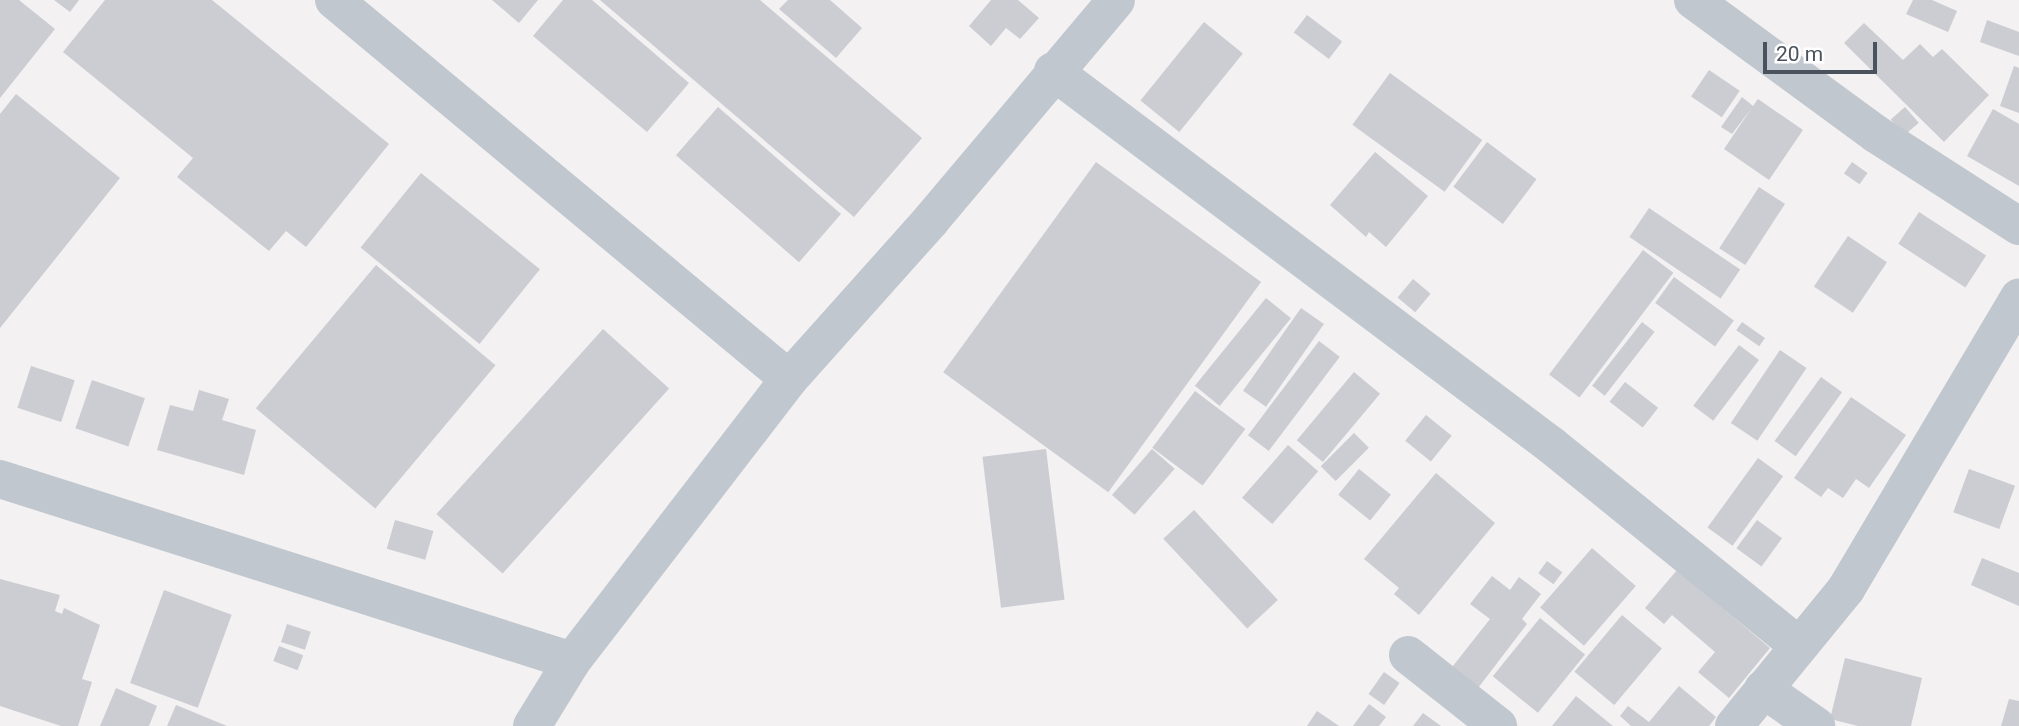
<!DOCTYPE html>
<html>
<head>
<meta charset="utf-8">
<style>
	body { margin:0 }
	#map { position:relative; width:2019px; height:726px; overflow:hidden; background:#f3f1f1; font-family:Roboto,sans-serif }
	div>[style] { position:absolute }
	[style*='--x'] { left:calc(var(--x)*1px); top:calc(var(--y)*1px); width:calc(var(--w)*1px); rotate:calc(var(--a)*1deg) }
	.building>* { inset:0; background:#cbcdd3; transform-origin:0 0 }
	.minor>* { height:38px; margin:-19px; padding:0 19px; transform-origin:19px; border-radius:19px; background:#c0c7ce }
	span { translate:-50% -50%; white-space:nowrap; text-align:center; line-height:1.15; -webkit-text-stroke:7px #fff; paint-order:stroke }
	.scale { position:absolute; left:1763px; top:42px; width:114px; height:32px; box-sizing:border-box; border:4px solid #4a525d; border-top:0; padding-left:9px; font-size:21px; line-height:24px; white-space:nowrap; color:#4a525d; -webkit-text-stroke:5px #fff; paint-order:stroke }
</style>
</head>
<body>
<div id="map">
	<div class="building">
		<i style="clip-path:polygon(0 0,19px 0,55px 29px,0 98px)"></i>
		<i style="clip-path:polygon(54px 0,79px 0,70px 12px)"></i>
		<i style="clip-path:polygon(105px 0,212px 0,389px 144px,306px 247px,286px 231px,269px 251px,177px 177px,193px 158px,63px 52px)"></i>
		<i style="clip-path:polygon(492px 0,538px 0,519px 23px)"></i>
		<i style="clip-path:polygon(563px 0,592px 0,689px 83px,647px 132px,533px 36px)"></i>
		<i style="clip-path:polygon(600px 0,760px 0,922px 138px,854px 217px)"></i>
		<i style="clip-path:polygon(788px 0,830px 0,862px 28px,836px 58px,779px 9px)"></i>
		<i style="clip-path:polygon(991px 0,1018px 0,1039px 18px,1020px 39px,1006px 28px,991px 46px,969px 26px)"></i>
		<i style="clip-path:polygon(1913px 0,1932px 0,1957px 11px,1948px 32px,1906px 14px)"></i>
		<i style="left:1307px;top:15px;width:44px;height:22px;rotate:37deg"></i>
		<i style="clip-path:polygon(1987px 20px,2019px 32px,2019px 56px,1980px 42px)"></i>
		<i style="left:1204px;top:22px;width:50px;height:101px;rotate:39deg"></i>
		<i style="clip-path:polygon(1864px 23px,1903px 60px,1920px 44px,1933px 57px,1942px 49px,1989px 95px,1944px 142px,1844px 43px)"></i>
		<i style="clip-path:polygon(2014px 66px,2019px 68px,2019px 113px,2000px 106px)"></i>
		<i style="left:1709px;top:70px;width:37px;height:32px;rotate:34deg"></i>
		<i style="left:1390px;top:73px;width:114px;height:64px;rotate:36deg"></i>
		<i style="clip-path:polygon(16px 94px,120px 178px,0 328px,0 114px)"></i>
		<i style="clip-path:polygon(1742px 97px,1753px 106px,1758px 99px,1803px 130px,1769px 180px,1724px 149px,1751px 109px,1732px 134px,1721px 127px)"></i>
		<i style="left:718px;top:107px;width:163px;height:64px;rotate:41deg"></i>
		<i style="left:1905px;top:107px;width:21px;height:19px;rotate:49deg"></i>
		<i style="clip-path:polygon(1993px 109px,2019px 124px,2019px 186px,1967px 156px)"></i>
		<i style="left:1487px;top:142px;width:62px;height:56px;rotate:37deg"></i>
		<i style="clip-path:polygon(1375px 152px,1428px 196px,1386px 247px,1369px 232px,1366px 237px,1330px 205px)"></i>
		<i style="left:1096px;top:162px;width:204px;height:260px;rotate:36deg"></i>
		<i style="left:1852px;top:162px;width:19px;height:14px;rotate:35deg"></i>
		<i style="left:421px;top:173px;width:153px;height:96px;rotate:39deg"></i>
		<i style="left:1759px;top:187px;width:31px;height:73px;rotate:33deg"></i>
		<i style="left:1649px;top:208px;width:110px;height:35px;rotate:34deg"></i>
		<i style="left:1919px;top:212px;width:80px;height:38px;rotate:33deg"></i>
		<i style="left:1848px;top:236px;width:47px;height:61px;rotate:34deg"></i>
		<i style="left:1643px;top:250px;width:38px;height:156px;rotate:37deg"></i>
		<i style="left:376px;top:265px;width:156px;height:187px;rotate:40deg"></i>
		<i style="left:1674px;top:277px;width:74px;height:32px;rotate:36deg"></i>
		<i style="left:1413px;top:279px;width:23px;height:24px;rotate:40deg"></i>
		<i style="left:1266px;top:298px;width:32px;height:113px;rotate:39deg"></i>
		<i style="left:1301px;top:308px;width:28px;height:101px;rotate:35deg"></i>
		<i style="left:1642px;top:322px;width:16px;height:81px;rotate:38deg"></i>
		<i style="left:1742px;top:322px;width:28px;height:10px;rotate:35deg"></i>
		<i style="left:603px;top:329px;width:89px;height:249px;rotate:42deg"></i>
		<i style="left:1319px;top:341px;width:26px;height:118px;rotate:37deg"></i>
		<i style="left:1739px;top:345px;width:25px;height:76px;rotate:37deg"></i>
		<i style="left:1780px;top:350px;width:32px;height:88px;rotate:34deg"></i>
		<i style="left:31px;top:366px;width:46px;height:44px;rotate:18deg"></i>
		<i style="left:1354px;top:372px;width:34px;height:89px;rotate:40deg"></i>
		<i style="left:1821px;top:377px;width:26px;height:79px;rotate:36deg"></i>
		<i style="left:92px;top:380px;width:56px;height:51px;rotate:19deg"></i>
		<i style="left:1625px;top:382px;width:42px;height:25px;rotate:38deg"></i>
		<i style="clip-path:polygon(199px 390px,229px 399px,222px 420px,256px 430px,244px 475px,157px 450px,170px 405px,193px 411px)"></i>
		<i style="left:1195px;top:391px;width:63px;height:71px;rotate:37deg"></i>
		<i style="clip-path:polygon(1851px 397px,1906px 435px,1869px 488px,1856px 479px,1843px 498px,1828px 488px,1821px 497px,1794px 478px)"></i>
		<i style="left:1426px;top:415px;width:33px;height:33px;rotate:39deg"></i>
		<i style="left:1354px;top:433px;width:21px;height:47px;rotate:45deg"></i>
		<i style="left:1288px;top:445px;width:40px;height:70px;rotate:41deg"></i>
		<i style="left:1046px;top:449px;width:152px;height:64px;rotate:83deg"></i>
		<i style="left:1152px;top:449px;width:30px;height:61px;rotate:41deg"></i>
		<i style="left:1758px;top:458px;width:31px;height:86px;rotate:36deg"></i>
		<i style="left:1359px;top:469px;width:41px;height:33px;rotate:39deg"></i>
		<i style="left:1969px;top:469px;width:49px;height:46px;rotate:20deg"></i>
		<i style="clip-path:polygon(1436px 473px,1495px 523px,1419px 615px,1394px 594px,1399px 588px,1364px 559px)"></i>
		<i style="left:1194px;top:510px;width:123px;height:42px;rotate:47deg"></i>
		<i style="left:395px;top:520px;width:40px;height:30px;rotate:16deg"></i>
		<i style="left:1757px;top:520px;width:31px;height:35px;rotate:36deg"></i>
		<i style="left:1592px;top:548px;width:58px;height:79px;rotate:41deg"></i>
		<i style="clip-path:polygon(1982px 558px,2019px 573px,2019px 606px,1971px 585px)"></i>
		<i style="left:1547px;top:561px;width:19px;height:15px;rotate:36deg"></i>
		<i style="clip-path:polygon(1677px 570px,1770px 648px,1729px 698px,1698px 672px,1715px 652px,1672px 615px,1664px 624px,1645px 608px)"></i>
		<i style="clip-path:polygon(1492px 576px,1510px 590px,1519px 577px,1541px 594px,1522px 619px,1527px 624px,1475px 692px,1449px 671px,1490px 619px,1470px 604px)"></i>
		<i style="clip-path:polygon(0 579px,60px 595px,55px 611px,62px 614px,64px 608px,100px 625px,82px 679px,92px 682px,78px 726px,61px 726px,0 706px)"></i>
		<i style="left:164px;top:590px;width:72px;height:99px;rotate:20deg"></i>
		<i style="left:1622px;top:615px;width:52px;height:74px;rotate:40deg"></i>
		<i style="left:1540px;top:618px;width:58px;height:75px;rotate:39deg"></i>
		<i style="left:287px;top:624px;width:25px;height:19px;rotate:18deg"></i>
		<i style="left:279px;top:646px;width:26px;height:16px;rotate:21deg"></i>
		<i style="clip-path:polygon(1845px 658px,1922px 678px,1911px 726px,1858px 726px,1830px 719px)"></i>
		<i style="left:1384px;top:672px;width:19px;height:27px;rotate:35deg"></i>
		<i style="clip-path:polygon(1679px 686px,1716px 717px,1709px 726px,1631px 726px,1620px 716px,1628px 706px,1649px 722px)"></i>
		<i style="clip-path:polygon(116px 688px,157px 706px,149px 726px,100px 726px)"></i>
		<i style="clip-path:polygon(1576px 696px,1613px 726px,1552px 726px)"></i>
		<i style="clip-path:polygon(2009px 699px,2019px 701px,2019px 726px,2001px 726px)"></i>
		<i style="clip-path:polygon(1369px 704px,1386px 717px,1379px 726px,1353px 726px)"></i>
		<i style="clip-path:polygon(176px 705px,227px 726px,167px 726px)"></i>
		<i style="clip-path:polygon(1317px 711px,1339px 726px,1307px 726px)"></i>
		<i style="clip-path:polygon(1423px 713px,1441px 726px,1413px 726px)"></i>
	</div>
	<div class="minor">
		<i style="--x:334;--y:0;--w:592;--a:39.79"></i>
		<i style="--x:1693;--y:0;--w:227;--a:36.2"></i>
		<i style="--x:1876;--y:134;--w:170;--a:32.8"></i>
		<i style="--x:1053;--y:71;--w:623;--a:36.91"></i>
		<i style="--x:1551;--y:445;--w:319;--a:39"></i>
		<i style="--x:0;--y:479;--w:600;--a:17.65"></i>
		<i style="--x:1408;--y:655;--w:115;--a:38.3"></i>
		<i style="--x:1763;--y:689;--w:65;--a:34.9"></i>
		<i style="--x:532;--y:726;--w:76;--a:-58.4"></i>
		<i style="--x:572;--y:661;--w:356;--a:-52.4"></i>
		<i style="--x:789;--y:379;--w:213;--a:-48.2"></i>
		<i style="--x:931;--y:220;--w:287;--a:-49.9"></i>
		<i style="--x:1734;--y:726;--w:177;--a:-50.7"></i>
		<i style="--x:1846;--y:589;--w:339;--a:-59.3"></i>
	</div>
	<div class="scale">20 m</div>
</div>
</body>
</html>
